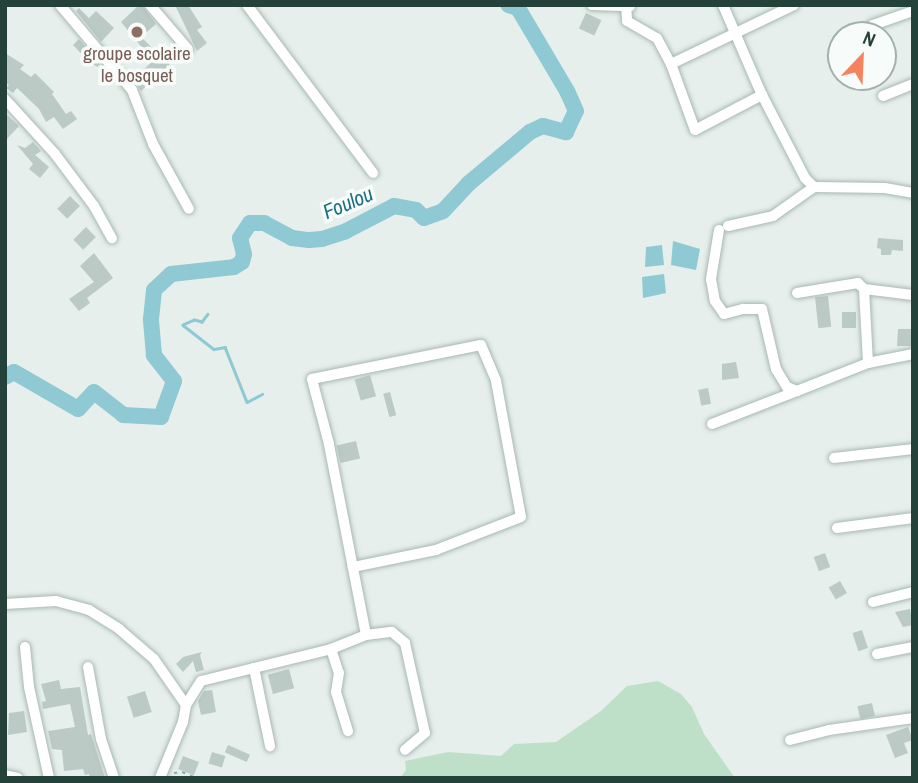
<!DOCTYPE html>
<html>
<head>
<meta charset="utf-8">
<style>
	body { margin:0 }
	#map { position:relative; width:918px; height:783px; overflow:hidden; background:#e6efeb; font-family:"Archivo Narrow",sans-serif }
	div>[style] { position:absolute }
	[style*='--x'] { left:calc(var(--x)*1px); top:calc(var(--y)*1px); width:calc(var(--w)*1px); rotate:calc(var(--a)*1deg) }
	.green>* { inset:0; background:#bfe0c8 }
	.water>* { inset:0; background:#8ec9d4 }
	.stream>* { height:2.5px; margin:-1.25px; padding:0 1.25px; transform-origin:1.25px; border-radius:1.25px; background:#8ec9d4 }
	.river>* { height:16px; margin:-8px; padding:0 8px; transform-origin:8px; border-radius:8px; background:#8ec9d4 }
	.building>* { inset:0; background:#bbcac4; transform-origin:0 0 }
	.path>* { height:2px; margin-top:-1px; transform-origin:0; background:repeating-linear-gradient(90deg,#86b3a5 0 3.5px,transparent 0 8.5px) }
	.roads { filter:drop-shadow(0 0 2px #a8b8b2) drop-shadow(0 0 2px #a8b8b2) }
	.minor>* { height:10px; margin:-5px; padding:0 5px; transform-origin:5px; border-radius:5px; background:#fff }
	.dots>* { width:19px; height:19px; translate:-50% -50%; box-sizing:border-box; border:4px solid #f7fbf9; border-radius:50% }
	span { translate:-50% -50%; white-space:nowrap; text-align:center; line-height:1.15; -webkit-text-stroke:7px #f7fbf9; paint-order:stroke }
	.education-label { font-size:19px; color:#785e54 }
	.water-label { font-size:21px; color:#1c6f80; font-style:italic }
	.frame { position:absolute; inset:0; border:7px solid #24423a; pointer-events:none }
	.north { position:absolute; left:827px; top:21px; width:70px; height:70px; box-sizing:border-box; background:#f7fbf9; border:2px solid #a3b1ad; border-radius:50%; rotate:23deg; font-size:19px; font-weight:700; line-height:28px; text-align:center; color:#24423a }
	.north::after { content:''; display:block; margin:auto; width:24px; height:32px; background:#f4845f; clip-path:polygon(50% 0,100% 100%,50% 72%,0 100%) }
</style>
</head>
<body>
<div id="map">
	<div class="green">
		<i style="clip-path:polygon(658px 681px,681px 694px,692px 707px,704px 734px,735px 778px,400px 778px,406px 770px,405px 761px,448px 752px,501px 756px,514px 744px,556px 742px,601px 711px,627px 686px)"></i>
	</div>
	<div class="water">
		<i style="clip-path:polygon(673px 241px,700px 249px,696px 270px,671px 265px)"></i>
		<i style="clip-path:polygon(662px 245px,664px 265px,645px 267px,646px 247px)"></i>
		<i style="clip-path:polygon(664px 274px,666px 293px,643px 298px,642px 277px)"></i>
	</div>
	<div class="stream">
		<i style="--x:208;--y:314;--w:10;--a:127"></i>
		<i style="--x:202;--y:322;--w:8;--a:-166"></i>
		<i style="--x:194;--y:320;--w:12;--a:156"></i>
		<i style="--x:183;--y:325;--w:39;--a:38"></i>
		<i style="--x:214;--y:349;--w:11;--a:-10"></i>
		<i style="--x:225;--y:347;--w:59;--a:68.2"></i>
		<i style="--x:247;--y:402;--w:17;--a:-28"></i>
	</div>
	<div class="river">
		<i style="--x:5;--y:377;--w:10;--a:-29"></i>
		<i style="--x:14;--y:372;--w:74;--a:30"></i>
		<i style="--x:78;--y:409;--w:23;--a:-47"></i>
		<i style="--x:94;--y:392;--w:37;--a:38"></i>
		<i style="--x:123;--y:415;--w:38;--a:3"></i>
		<i style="--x:161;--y:417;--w:38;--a:-70"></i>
		<i style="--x:174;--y:381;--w:33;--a:-128"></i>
		<i style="--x:154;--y:355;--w:36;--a:-95"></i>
		<i style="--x:151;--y:319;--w:29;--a:-84"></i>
		<i style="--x:154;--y:290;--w:23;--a:-43"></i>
		<i style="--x:171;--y:274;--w:63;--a:-6.3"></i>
		<i style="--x:234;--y:267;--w:9;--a:-32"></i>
		<i style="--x:242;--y:262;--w:8;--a:-76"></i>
		<i style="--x:244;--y:254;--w:16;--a:-104"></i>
		<i style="--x:240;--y:238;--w:18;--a:-56"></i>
		<i style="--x:250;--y:223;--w:14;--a:0"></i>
		<i style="--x:264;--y:223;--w:32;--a:28"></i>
		<i style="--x:292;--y:238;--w:17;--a:7"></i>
		<i style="--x:309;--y:240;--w:13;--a:-4"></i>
		<i style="--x:322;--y:239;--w:25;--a:-18"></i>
		<i style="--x:346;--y:231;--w:54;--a:-27.5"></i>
		<i style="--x:394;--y:206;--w:22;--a:10"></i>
		<i style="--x:416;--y:210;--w:11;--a:45"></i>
		<i style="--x:424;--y:218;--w:20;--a:-20"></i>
		<i style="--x:443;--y:211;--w:37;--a:-47"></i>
		<i style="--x:468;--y:184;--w:81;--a:-40"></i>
		<i style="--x:530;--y:132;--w:14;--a:-25"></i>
		<i style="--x:543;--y:126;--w:24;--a:15"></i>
		<i style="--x:566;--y:132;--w:23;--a:-65"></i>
		<i style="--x:576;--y:111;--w:22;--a:-114"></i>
		<i style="--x:567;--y:91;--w:96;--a:-120.6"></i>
		<i style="--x:518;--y:8;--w:10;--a:-163"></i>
	</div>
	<div class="building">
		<i style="clip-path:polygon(139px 5px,142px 5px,156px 24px,141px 37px,170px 65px,141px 91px,133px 79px,153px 61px,121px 22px)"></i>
		<i style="clip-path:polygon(175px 5px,188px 5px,202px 27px,197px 30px,207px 43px,197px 51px)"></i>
		<i style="clip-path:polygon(79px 8px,89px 18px,96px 11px,114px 28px,101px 42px,76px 11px)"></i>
		<i style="left:586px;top:13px;width:17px;height:17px;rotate:25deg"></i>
		<i style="clip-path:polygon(79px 39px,105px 71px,89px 62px,73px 45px)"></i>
		<i style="clip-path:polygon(5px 53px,24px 65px,20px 69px,31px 77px,35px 73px,54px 92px,52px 94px,66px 114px,71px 111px,77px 119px,63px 129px,54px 117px,46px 122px,39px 109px,17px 88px,13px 93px,6px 88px,9px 85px,5px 82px)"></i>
		<i style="clip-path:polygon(5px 113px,19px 126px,5px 141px)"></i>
		<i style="clip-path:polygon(33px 142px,41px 151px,35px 155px,49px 167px,40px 178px,29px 169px,33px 164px,17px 145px,25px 148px)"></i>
		<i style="left:70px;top:196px;width:14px;height:18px;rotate:45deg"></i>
		<i style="left:86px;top:227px;width:14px;height:18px;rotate:45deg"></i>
		<i style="clip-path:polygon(878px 238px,903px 240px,903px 251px,892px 250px,891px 255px,881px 255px,881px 249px,877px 248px)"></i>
		<i style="clip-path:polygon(94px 253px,113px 278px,87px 298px,90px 303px,79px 311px,69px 299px,94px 282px,80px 266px)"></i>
		<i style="left:828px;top:296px;width:31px;height:13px;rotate:84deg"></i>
		<i style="left:842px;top:312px;width:14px;height:16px"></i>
		<i style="clip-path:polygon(898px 329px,913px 329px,911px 346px,897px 346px)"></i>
		<i style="clip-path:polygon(736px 362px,739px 378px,722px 380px,722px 364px)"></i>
		<i style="left:370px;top:375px;width:22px;height:16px;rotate:74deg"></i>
		<i style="left:708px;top:388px;width:16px;height:10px;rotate:79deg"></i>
		<i style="left:390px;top:392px;width:24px;height:7px;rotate:75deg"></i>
		<i style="left:356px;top:441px;width:18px;height:20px;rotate:77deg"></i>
		<i style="left:825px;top:553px;width:15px;height:12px;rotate:70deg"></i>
		<i style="left:840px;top:581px;width:14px;height:13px;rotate:60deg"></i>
		<i style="clip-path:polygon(910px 609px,913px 625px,903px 627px,895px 612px)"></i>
		<i style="left:862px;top:630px;width:19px;height:10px;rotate:72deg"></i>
		<i style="clip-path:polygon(202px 652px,200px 655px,204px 670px,196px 672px,193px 661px,183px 672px,176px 664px,183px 657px)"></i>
		<i style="left:289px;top:669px;width:20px;height:22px;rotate:75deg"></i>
		<i style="clip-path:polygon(59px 680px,61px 689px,80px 687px,88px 735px,91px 734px,105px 778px,90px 778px,89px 774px,85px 775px,83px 769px,64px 771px,62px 750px,52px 749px,48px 731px,75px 727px,70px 704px,43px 709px,42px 702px,46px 701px,41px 684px)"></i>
		<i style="clip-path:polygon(212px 690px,216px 712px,201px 715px,198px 701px,204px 691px)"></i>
		<i style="left:145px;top:691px;width:22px;height:19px;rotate:72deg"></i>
		<i style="left:872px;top:703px;width:13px;height:15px;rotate:77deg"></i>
		<i style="clip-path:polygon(24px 711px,27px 732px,8px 735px,9px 713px)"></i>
		<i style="clip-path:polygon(908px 727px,913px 740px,904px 743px,908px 753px,895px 758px,886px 735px)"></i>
		<i style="left:228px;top:745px;width:24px;height:8px;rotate:24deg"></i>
		<i style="left:212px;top:752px;width:14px;height:12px;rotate:17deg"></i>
		<i style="left:183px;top:756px;width:17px;height:14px;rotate:21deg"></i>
	</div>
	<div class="path">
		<i style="--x:174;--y:773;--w:8;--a:-7"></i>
		<i style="--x:182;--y:772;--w:15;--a:23"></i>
	</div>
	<div class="roads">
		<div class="minor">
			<i style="--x:60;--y:5;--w:111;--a:49.7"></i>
			<i style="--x:132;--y:90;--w:58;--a:68.7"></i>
			<i style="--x:153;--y:144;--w:74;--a:61"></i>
			<i style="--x:150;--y:5;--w:58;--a:49.2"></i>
			<i style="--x:247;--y:5;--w:210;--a:53.1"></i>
			<i style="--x:592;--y:5;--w:38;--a:2"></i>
			<i style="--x:626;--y:5;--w:16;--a:86"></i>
			<i style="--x:627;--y:21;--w:34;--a:30"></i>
			<i style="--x:657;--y:38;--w:30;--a:62"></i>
			<i style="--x:671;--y:64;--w:70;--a:70"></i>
			<i style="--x:695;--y:130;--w:76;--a:-27.6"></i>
			<i style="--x:723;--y:5;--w:98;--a:66.6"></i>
			<i style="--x:762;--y:95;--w:93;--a:62.6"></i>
			<i style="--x:805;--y:178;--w:13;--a:45"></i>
			<i style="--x:860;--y:35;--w:16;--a:-38"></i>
			<i style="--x:873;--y:25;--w:42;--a:-19.3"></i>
			<i style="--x:841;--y:61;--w:1;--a:-90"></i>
			<i style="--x:671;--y:64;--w:136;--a:-25.6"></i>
			<i style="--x:883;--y:96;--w:32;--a:-22"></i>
			<i style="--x:5;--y:99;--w:74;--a:47.7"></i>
			<i style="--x:55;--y:154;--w:65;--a:53.1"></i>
			<i style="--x:94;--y:206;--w:37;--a:61"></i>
			<i style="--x:728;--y:226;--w:46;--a:-12.5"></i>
			<i style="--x:773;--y:216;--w:50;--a:-35.3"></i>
			<i style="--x:814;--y:187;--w:71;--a:0.8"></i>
			<i style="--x:885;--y:188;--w:28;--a:10"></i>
			<i style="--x:719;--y:230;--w:50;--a:99.3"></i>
			<i style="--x:711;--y:279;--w:22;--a:80"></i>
			<i style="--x:715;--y:301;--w:16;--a:55"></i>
			<i style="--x:724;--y:314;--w:20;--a:-15"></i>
			<i style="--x:743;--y:309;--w:19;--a:0"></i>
			<i style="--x:762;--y:309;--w:62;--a:76.9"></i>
			<i style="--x:776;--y:369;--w:21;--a:59"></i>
			<i style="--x:787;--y:387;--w:11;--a:22"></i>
			<i style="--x:797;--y:391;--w:76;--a:-21.5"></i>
			<i style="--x:868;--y:363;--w:46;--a:-11.3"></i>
			<i style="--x:864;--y:289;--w:74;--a:86.9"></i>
			<i style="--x:797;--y:293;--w:62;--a:-9.3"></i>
			<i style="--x:858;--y:283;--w:8;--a:45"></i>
			<i style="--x:864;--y:289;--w:49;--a:7"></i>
			<i style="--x:712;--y:424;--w:91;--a:-21.2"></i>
			<i style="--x:834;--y:458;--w:80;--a:-6.5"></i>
			<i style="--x:837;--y:528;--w:77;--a:-7.5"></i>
			<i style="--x:873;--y:602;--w:41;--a:-14"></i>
			<i style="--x:5;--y:604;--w:51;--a:-3.4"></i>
			<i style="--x:56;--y:601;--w:34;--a:15"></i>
			<i style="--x:89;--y:610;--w:36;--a:32"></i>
			<i style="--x:119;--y:629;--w:46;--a:40.6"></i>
			<i style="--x:154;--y:659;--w:56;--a:55.2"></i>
			<i style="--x:366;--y:635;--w:26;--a:-7"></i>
			<i style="--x:392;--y:632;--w:17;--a:40"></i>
			<i style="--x:405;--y:643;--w:92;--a:77.5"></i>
			<i style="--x:425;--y:733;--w:26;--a:140"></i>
			<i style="--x:25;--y:647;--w:40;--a:84.3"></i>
			<i style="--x:29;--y:687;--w:93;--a:77.6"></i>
			<i style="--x:331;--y:649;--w:25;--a:72"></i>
			<i style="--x:339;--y:673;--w:19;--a:99"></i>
			<i style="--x:336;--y:692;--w:41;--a:72.9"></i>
			<i style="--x:877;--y:654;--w:37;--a:-11"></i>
			<i style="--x:88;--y:667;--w:73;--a:79.8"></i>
			<i style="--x:101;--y:739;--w:41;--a:71.6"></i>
			<i style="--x:254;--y:668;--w:80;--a:78.4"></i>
			<i style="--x:790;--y:740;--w:40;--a:-14.4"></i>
			<i style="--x:829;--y:730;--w:85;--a:-8.1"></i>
			<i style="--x:5;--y:775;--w:13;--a:13"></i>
			<i style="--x:160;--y:778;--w:61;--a:-67.7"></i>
			<i style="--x:183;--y:722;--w:17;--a:-80"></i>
			<i style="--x:186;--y:705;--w:28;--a:-58"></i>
			<i style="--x:201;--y:681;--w:134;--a:-13.8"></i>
			<i style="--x:331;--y:649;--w:38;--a:-22"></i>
			<i style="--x:366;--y:635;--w:195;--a:-101"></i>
			<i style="--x:329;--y:444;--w:67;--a:-104.7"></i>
			<i style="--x:312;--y:379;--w:172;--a:-11.4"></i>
			<i style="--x:481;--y:345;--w:39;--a:67"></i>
			<i style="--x:496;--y:381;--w:138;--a:79.6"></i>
			<i style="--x:521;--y:517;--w:91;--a:158.8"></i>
			<i style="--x:436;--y:550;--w:85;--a:168.4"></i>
		</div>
	</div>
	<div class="dots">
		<i style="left:137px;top:32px;background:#8d6e63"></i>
	</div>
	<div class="education-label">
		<span style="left:137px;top:65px">groupe scolaire<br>le bosquet</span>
	</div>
	<div class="water-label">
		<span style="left:348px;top:203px;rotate:-23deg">Foulou</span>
	</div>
	<div class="frame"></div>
	<div class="north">N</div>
</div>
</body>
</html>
